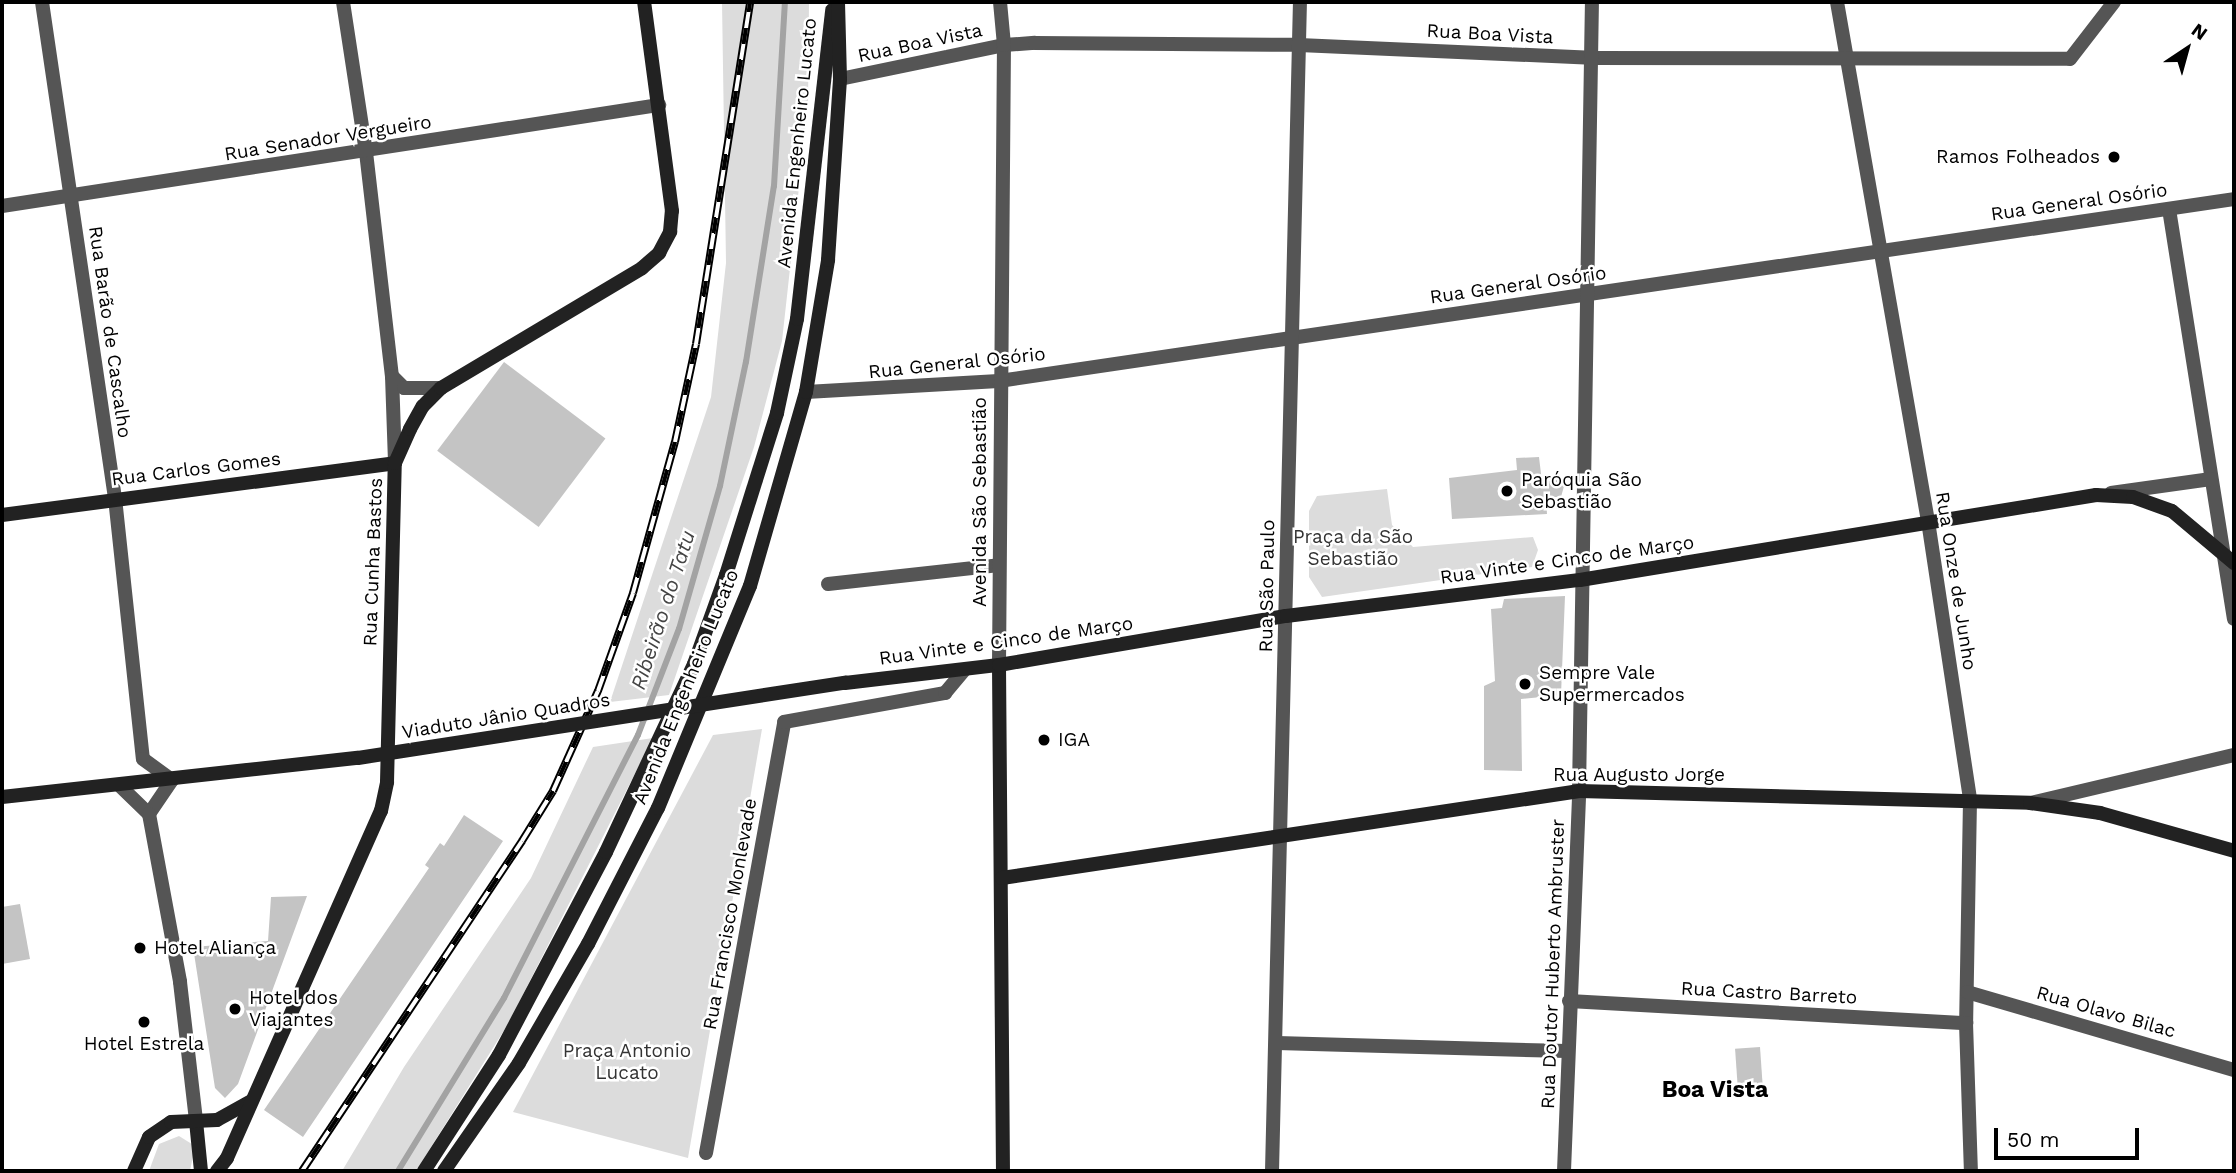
<!DOCTYPE html>
<html>
<head>
<meta charset="utf-8">
<style>
	body { margin:0 }
	#map { position:relative; width:2236px; height:1173px; overflow:hidden; background:#fff; font-family:"Work Sans",sans-serif }
	div>[style] { position:absolute }
	[style*='--x'] { left:calc(var(--x)*1px); top:calc(var(--y)*1px); width:calc(var(--w)*1px); rotate:calc(var(--a)*1deg) }
	.green>* { inset:0; background:#dcdcdc }
	.stream>* { height:6px; margin:-3px; padding:0 3px; transform-origin:3px; border-radius:3px; background:#a3a3a3 }
	.building>* { inset:0; background:#c4c4c4; transform-origin:0 0 }
	.street>* { height:14px; margin:-7px; padding:0 7px; transform-origin:7px; border-radius:7px; background:#555 }
	.secondary>* { height:14px; margin:-7px; padding:0 7px; transform-origin:7px; border-radius:7px; background:#222 }
	.rail>* { height:8px; margin-top:-4px; transform-origin:0; background:repeating-linear-gradient(90deg,#fff 0 16px,#000 0 32px); box-sizing:border-box; border-block:2px solid #000 }
	.secondary-bridge>* { height:14px; margin:-7px; padding:0 7px; transform-origin:7px; border-radius:7px; background:#222 }
	.dots>* { width:19px; height:19px; translate:-50% -50%; box-sizing:border-box; border:4px solid #fff; border-radius:50% }
	span { translate:-50% -50%; white-space:nowrap; text-align:center; line-height:1.15; -webkit-text-stroke:5px #fff; paint-order:stroke }
	.street-label { font-size:19px; color:#000 }
	.poi-label { font-size:19px; color:#000 }
	.right { translate:-100% -50%; text-align:right }
	.left { translate:0 -50%; text-align:left }
	.park-label { font-size:19px; color:#333 }
	.water-label { font-size:21px; color:#444; font-style:italic }
	.quarter-label { font-size:23px; color:#000; font-weight:700 }
	.frame { position:absolute; inset:0; border:4px solid #000; pointer-events:none }
	.north { position:absolute; left:2152px; top:14px; width:70px; height:70px; -webkit-text-stroke:5px #fff; paint-order:stroke; rotate:36deg; font-size:19px; font-weight:700; line-height:28px; text-align:center; color:#000 }
	.north::after { content:''; display:block; margin:auto; width:24px; height:32px; background:#000; clip-path:polygon(50% 0,100% 100%,50% 72%,0 100%) }
	.scale { position:absolute; left:1994px; top:1128px; width:145px; height:32px; box-sizing:border-box; border:4px solid #000; border-top:0; padding-left:9px; font-size:21px; line-height:24px; white-space:nowrap; color:#000; -webkit-text-stroke:5px #fff; paint-order:stroke }
</style>
</head>
<body>
<div id="map">
	<div class="green">
		<i style="clip-path:polygon(722px 2px,809px 2px,808px 106px,782px 341px,754px 447px,669px 695px,610px 702px,711px 397px,726px 263px)"></i>
		<i style="clip-path:polygon(1387px 489px,1392px 525px,1413px 547px,1533px 537px,1538px 550px,1532px 567px,1322px 597px,1309px 577px,1309px 511px,1317px 496px)"></i>
		<i style="clip-path:polygon(762px 729px,688px 1158px,513px 1112px,713px 735px)"></i>
		<i style="clip-path:polygon(653px 738px,508px 1024px,416px 1171px,342px 1171px,404px 1067px,531px 878px,593px 747px)"></i>
		<i style="clip-path:polygon(179px 1136px,195px 1146px,190px 1171px,149px 1171px,159px 1144px)"></i>
	</div>
	<div class="stream">
		<i style="--x:398;--y:1171;--w:203;--a:-58.5"></i>
		<i style="--x:504;--y:998;--w:295;--a:-63"></i>
		<i style="--x:638;--y:735;--w:114;--a:-68.9"></i>
		<i style="--x:679;--y:629;--w:149;--a:-74"></i>
		<i style="--x:720;--y:486;--w:127;--a:-78.2"></i>
		<i style="--x:746;--y:362;--w:178;--a:-81"></i>
		<i style="--x:774;--y:186;--w:184;--a:-86.6"></i>
	</div>
	<div class="building">
		<i style="left:504px;top:362px;width:127px;height:111px;rotate:37deg"></i>
		<i style="clip-path:polygon(1539px 457px,1542px 482px,1566px 479px,1561px 497px,1546px 497px,1547px 514px,1452px 519px,1449px 478px,1517px 470px,1516px 458px)"></i>
		<i style="clip-path:polygon(1565px 596px,1561px 695px,1521px 699px,1522px 771px,1484px 770px,1484px 686px,1495px 681px,1491px 609px,1502px 608px,1504px 599px)"></i>
		<i style="clip-path:polygon(464px 815px,503px 841px,303px 1137px,264px 1110px,429px 868px,425px 865px,440px 843px,444px 846px)"></i>
		<i style="clip-path:polygon(307px 896px,238px 1084px,225px 1098px,215px 1088px,193px 947px,268px 941px,271px 897px)"></i>
		<i style="clip-path:polygon(20px 904px,30px 959px,2px 964px,2px 907px)"></i>
		<i style="left:1760px;top:1047px;width:43px;height:25px;rotate:86deg"></i>
	</div>
	<div class="street">
		<i style="--x:42;--y:2;--w:501;--a:81.63"></i>
		<i style="--x:115;--y:498;--w:262;--a:83.9"></i>
		<i style="--x:143;--y:759;--w:36;--a:36"></i>
		<i style="--x:172;--y:780;--w:41;--a:124.1"></i>
		<i style="--x:343;--y:2;--w:152;--a:81.3"></i>
		<i style="--x:366;--y:152;--w:226;--a:83.4"></i>
		<i style="--x:392;--y:376;--w:87;--a:88"></i>
		<i style="--x:1837;--y:2;--w:527;--a:80.06"></i>
		<i style="--x:1928;--y:521;--w:282;--a:81.4"></i>
		<i style="--x:1970;--y:800;--w:223;--a:91"></i>
		<i style="--x:1966;--y:1023;--w:148;--a:88.1"></i>
		<i style="--x:840;--y:79;--w:167;--a:-11.7"></i>
		<i style="--x:1004;--y:45;--w:31;--a:-4"></i>
		<i style="--x:1035;--y:43;--w:264;--a:0.4"></i>
		<i style="--x:1299;--y:45;--w:292;--a:2.5"></i>
		<i style="--x:1591;--y:58;--w:479;--a:0.1"></i>
		<i style="--x:2070;--y:59;--w:72;--a:-52.3"></i>
		<i style="--x:2;--y:206;--w:665;--a:-8.74"></i>
		<i style="--x:2169;--y:209;--w:415;--a:81"></i>
		<i style="--x:392;--y:376;--w:17;--a:45"></i>
		<i style="--x:404;--y:388;--w:37;--a:0"></i>
		<i style="--x:806;--y:392;--w:193;--a:-3.3"></i>
		<i style="--x:999;--y:381;--w:1248;--a:-8.38"></i>
		<i style="--x:2111;--y:493;--w:101;--a:-8"></i>
		<i style="--x:828;--y:584;--w:172;--a:-6.3"></i>
		<i style="--x:999;--y:665;--w:620;--a:-89.54"></i>
		<i style="--x:1004;--y:45;--w:43;--a:-95.3"></i>
		<i style="--x:119;--y:785;--w:42;--a:44"></i>
		<i style="--x:2031;--y:803;--w:209;--a:-13.3"></i>
		<i style="--x:149;--y:814;--w:171;--a:79.5"></i>
		<i style="--x:180;--y:982;--w:140;--a:83.4"></i>
		<i style="--x:1967;--y:992;--w:278;--a:16.3"></i>
		<i style="--x:1569;--y:1001;--w:398;--a:3.2"></i>
		<i style="--x:1277;--y:1043;--w:290;--a:1.6"></i>
		<i style="--x:706;--y:1153;--w:438;--a:-79.7"></i>
		<i style="--x:784;--y:722;--w:164;--a:-10.2"></i>
		<i style="--x:945;--y:693;--w:30;--a:-50"></i>
		<i style="--x:1272;--y:1171;--w:1169;--a:-88.63"></i>
		<i style="--x:1564;--y:1171;--w:380;--a:-87.7"></i>
		<i style="--x:1579;--y:791;--w:789;--a:-89.06"></i>
	</div>
	<div class="secondary">
		<i style="--x:2;--y:515;--w:396;--a:-7.5"></i>
		<i style="--x:999;--y:665;--w:506;--a:89.55"></i>
		<i style="--x:845;--y:683;--w:155;--a:-6.7"></i>
		<i style="--x:999;--y:665;--w:291;--a:-9.7"></i>
		<i style="--x:1286;--y:616;--w:296;--a:-7"></i>
		<i style="--x:1580;--y:580;--w:523;--a:-9.35"></i>
		<i style="--x:2096;--y:495;--w:37;--a:3"></i>
		<i style="--x:2133;--y:497;--w:41;--a:19.7"></i>
		<i style="--x:2172;--y:511;--w:81;--a:40"></i>
		<i style="--x:2;--y:797;--w:358;--a:-6.3"></i>
		<i style="--x:1002;--y:878;--w:584;--a:-8.57"></i>
		<i style="--x:1579;--y:791;--w:451;--a:1.5"></i>
		<i style="--x:2030;--y:803;--w:71;--a:8.1"></i>
		<i style="--x:2100;--y:813;--w:139;--a:15.8"></i>
		<i style="--x:196;--y:1121;--w:50;--a:84.3"></i>
		<i style="--x:134;--y:1171;--w:37;--a:-66"></i>
		<i style="--x:149;--y:1137;--w:27;--a:-34"></i>
		<i style="--x:171;--y:1122;--w:46;--a:-2.5"></i>
		<i style="--x:217;--y:1120;--w:37;--a:-29"></i>
		<i style="--x:217;--y:1171;--w:16;--a:-52"></i>
		<i style="--x:227;--y:1158;--w:380;--a:-66.1"></i>
		<i style="--x:381;--y:811;--w:30;--a:-78"></i>
		<i style="--x:387;--y:782;--w:319;--a:-88.6"></i>
		<i style="--x:395;--y:463;--w:37;--a:-66"></i>
		<i style="--x:410;--y:429;--w:26;--a:-61"></i>
		<i style="--x:423;--y:406;--w:25;--a:-45"></i>
		<i style="--x:441;--y:388;--w:234;--a:-30.8"></i>
		<i style="--x:642;--y:268;--w:23;--a:-41"></i>
		<i style="--x:659;--y:253;--w:24;--a:-62"></i>
		<i style="--x:670;--y:232;--w:21;--a:-85"></i>
		<i style="--x:672;--y:211;--w:211;--a:-97.6"></i>
		<i style="--x:424;--y:1171;--w:138;--a:-57.1"></i>
		<i style="--x:499;--y:1055;--w:229;--a:-62.2"></i>
		<i style="--x:606;--y:852;--w:208;--a:-64.9"></i>
		<i style="--x:694;--y:664;--w:95;--a:-70.2"></i>
		<i style="--x:726;--y:575;--w:170;--a:-72.5"></i>
		<i style="--x:777;--y:413;--w:96;--a:-78"></i>
		<i style="--x:797;--y:319;--w:311;--a:-83.5"></i>
		<i style="--x:444;--y:1171;--w:131;--a:-55.2"></i>
		<i style="--x:519;--y:1063;--w:138;--a:-59.9"></i>
		<i style="--x:588;--y:944;--w:153;--a:-62.8"></i>
		<i style="--x:658;--y:808;--w:240;--a:-67.5"></i>
		<i style="--x:750;--y:586;--w:202;--a:-73.9"></i>
		<i style="--x:806;--y:392;--w:134;--a:-80.5"></i>
		<i style="--x:828;--y:260;--w:181;--a:-86.2"></i>
		<i style="--x:840;--y:79;--w:77;--a:-91.5"></i>
	</div>
	<div class="rail">
		<i style="--x:302;--y:1171;--w:397;--a:-56.3"></i>
		<i style="--x:522;--y:841;--w:59;--a:-58.2"></i>
		<i style="--x:553;--y:791;--w:110;--a:-65.8"></i>
		<i style="--x:598;--y:691;--w:104;--a:-70.3"></i>
		<i style="--x:633;--y:593;--w:157;--a:-74.5"></i>
		<i style="--x:675;--y:442;--w:100;--a:-77.9"></i>
		<i style="--x:696;--y:344;--w:346;--a:-81"></i>
	</div>
	<div class="secondary-bridge">
		<i style="--x:358;--y:758;--w:493;--a:-8.8"></i>
	</div>
	<div class="dots">
		<i style="left:2114px;top:157px;background:#000"></i>
		<i style="left:1507px;top:491px;background:#000"></i>
		<i style="left:1525px;top:684px;background:#000"></i>
		<i style="left:1044px;top:740px;background:#000"></i>
		<i style="left:140px;top:948px;background:#000"></i>
		<i style="left:235px;top:1009px;background:#000"></i>
		<i style="left:144px;top:1022px;background:#000"></i>
	</div>
	<div class="street-label">
		<span style="left:1490px;top:34px;rotate:3deg">Rua Boa Vista</span>
		<span style="left:920px;top:43px;rotate:-12deg">Rua Boa Vista</span>
		<span style="left:328px;top:138px;rotate:-9deg">Rua Senador Vergueiro</span>
		<span style="left:797px;top:143px;rotate:-84deg">Avenida Engenheiro Lucato</span>
		<span style="left:2079px;top:202px;rotate:-8deg">Rua General Osório</span>
		<span style="left:1518px;top:285px;rotate:-8deg">Rua General Osório</span>
		<span style="left:110px;top:332px;rotate:82deg">Rua Barão de Cascalho</span>
		<span style="left:957px;top:363px;rotate:-6deg">Rua General Osório</span>
		<span style="left:196px;top:469px;rotate:-7deg">Rua Carlos Gomes</span>
		<span style="left:980px;top:502px;rotate:-90deg">Avenida São Sebastião</span>
		<span style="left:1567px;top:560px;rotate:-8deg">Rua Vinte e Cinco de Março</span>
		<span style="left:373px;top:562px;rotate:-88deg">Rua Cunha Bastos</span>
		<span style="left:1956px;top:581px;rotate:81deg">Rua Onze de Junho</span>
		<span style="left:1267px;top:586px;rotate:-89deg">Rua São Paulo</span>
		<span style="left:1006px;top:641px;rotate:-8deg">Rua Vinte e Cinco de Março</span>
		<span style="left:686px;top:687px;rotate:-68deg">Avenida Engenheiro Lucato</span>
		<span style="left:506px;top:716px;rotate:-9deg">Viaduto Jânio Quadros</span>
		<span style="left:1639px;top:775px">Rua Augusto Jorge</span>
		<span style="left:730px;top:914px;rotate:-80deg">Rua Francisco Monlevade</span>
		<span style="left:1553px;top:964px;rotate:-88deg">Rua Doutor Huberto Ambruster</span>
		<span style="left:1769px;top:993px;rotate:3deg">Rua Castro Barreto</span>
		<span style="left:2106px;top:1012px;rotate:16deg">Rua Olavo Bilac</span>
	</div>
	<div class="poi-label">
		<span class="right" style="left:2100px;top:157px">Ramos Folheados</span>
		<span class="left" style="left:1521px;top:491px">Paróquia São<br>Sebastião</span>
		<span class="left" style="left:1539px;top:684px">Sempre Vale<br>Supermercados</span>
		<span class="left" style="left:1058px;top:740px">IGA</span>
		<span class="left" style="left:154px;top:948px">Hotel Aliança</span>
		<span class="left" style="left:249px;top:1009px">Hotel dos<br>Viajantes</span>
		<span style="left:144px;top:1044px">Hotel Estrela</span>
	</div>
	<div class="park-label">
		<span style="left:1353px;top:548px">Praça da São<br>Sebastião</span>
		<span style="left:627px;top:1062px">Praça Antonio<br>Lucato</span>
	</div>
	<div class="water-label">
		<span style="left:663px;top:610px;rotate:-72deg">Ribeirão do Tatu</span>
	</div>
	<div class="quarter-label">
		<span style="left:1715px;top:1090px">Boa Vista</span>
	</div>
	<div class="frame"></div>
	<div class="north">N</div>
	<div class="scale">50 m</div>
</div>
</body>
</html>
